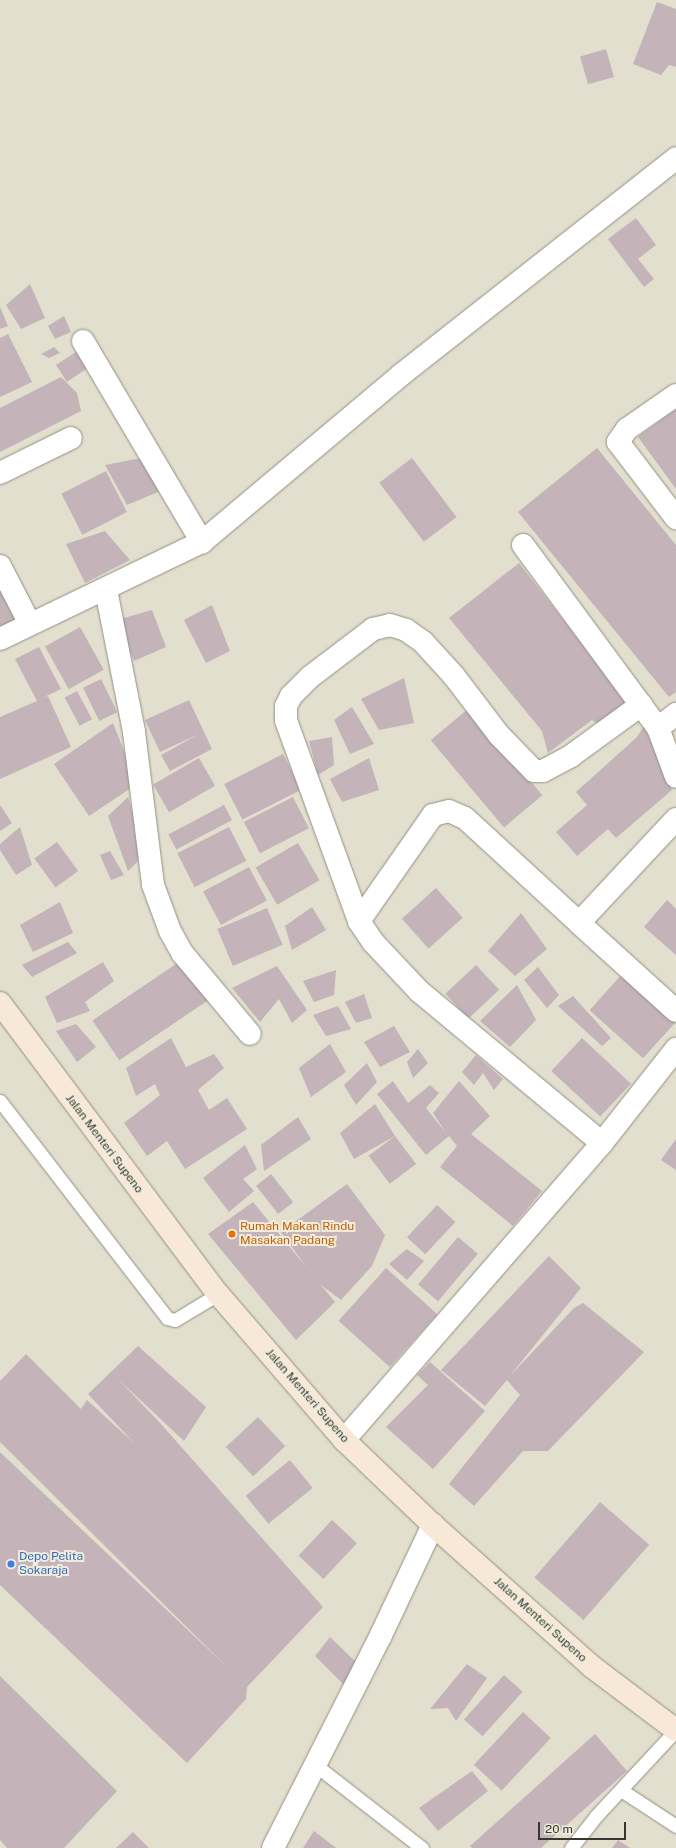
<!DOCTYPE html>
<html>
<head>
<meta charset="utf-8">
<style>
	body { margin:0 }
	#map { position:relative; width:676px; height:1848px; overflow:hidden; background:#e2dfcf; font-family:"Public Sans",sans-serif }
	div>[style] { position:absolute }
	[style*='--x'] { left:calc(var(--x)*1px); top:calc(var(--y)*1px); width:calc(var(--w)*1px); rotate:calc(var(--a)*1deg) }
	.building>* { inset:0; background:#c4b3b8; transform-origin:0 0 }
	.roads { filter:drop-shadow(0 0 1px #939082) drop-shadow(0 0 1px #939082) }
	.service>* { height:13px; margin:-6.5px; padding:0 6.5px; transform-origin:6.5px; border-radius:6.5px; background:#fff }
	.minor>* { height:22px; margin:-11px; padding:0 11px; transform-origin:11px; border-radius:11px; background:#fff }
	.secondary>* { height:22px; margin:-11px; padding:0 11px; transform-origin:11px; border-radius:11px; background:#f7e8d8 }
	.dots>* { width:11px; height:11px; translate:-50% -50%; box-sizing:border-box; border:2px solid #efecdc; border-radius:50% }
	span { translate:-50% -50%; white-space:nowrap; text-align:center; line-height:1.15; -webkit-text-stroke:4px #efecdc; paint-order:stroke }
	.street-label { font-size:12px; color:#383730 }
	.food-label { font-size:12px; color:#c56008 }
	.left { translate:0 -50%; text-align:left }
	.shop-label { font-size:12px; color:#366cbe }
	.scale { position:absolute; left:538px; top:1822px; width:88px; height:18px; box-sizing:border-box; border:2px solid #383730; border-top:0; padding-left:5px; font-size:12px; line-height:14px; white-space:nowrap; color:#383730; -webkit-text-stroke:3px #efecdc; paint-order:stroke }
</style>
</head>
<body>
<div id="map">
	<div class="building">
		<i style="clip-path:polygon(657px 2px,676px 9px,676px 67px,669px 65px,661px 75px,633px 64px)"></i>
		<i style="left:606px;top:49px;width:29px;height:27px;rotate:74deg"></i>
		<i style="clip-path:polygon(636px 218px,656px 245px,638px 259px,654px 279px,644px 287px,608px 239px)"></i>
		<i style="clip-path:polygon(30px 284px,45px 318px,21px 329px,6px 305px)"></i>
		<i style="clip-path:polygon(0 307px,8px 326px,0 329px)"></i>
		<i style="clip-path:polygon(64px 316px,71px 332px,55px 339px,48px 326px)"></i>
		<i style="clip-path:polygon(8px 334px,32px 382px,0 397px,0 338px)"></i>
		<i style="clip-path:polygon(54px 347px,60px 353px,49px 358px,41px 354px)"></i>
		<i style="left:82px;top:348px;width:20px;height:31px;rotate:57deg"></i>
		<i style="clip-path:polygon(61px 377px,77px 393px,81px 411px,0 452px,0 408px)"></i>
		<i style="clip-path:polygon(676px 409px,676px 489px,638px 437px)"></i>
		<i style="clip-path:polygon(597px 448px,676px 545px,676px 692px,669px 697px,518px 512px)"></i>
		<i style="clip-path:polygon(146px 457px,163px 490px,127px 505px,105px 465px)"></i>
		<i style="left:412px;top:458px;width:74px;height:41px;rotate:53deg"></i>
		<i style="left:106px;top:471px;width:46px;height:50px;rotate:63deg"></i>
		<i style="clip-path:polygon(105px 531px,130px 560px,85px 583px,66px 544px)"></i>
		<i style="clip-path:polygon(519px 563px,631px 707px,605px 728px,592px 720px,548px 753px,542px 731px,449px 618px)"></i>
		<i style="clip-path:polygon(0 589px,15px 619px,0 627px)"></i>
		<i style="clip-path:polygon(212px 605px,230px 651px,206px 663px,184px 620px)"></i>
		<i style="clip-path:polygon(152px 610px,166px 647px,134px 661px,117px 620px)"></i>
		<i style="left:80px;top:627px;width:49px;height:40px;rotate:61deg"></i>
		<i style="clip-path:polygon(39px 647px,61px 689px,44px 697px,48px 696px,71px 747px,0 779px,0 717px,37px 701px,15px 659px)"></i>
		<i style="clip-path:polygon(404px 678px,414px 723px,379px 730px,361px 699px)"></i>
		<i style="left:101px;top:679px;width:37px;height:20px;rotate:64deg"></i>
		<i style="left:77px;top:691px;width:32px;height:14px;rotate:62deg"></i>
		<i style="clip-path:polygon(189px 700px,212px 749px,170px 771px,161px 755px,199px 734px,160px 752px,145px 720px)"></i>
		<i style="clip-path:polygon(352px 707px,374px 744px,350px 754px,334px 720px)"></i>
		<i style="left:469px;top:708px;width:114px;height:50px;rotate:50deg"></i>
		<i style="clip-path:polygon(113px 723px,137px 784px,89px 816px,54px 764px)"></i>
		<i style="clip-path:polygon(644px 726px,672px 790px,616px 838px,608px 829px,577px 856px,556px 832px,587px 805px,576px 792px,637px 737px)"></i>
		<i style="clip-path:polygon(332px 737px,334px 765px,318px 775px,309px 741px)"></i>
		<i style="left:283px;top:754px;width:40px;height:66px;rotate:63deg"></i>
		<i style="left:199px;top:758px;width:32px;height:53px;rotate:60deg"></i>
		<i style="clip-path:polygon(369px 758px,379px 790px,342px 802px,330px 779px)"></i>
		<i style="clip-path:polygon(128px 797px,145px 854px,128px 871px,108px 816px)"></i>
		<i style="left:293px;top:797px;width:35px;height:55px;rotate:63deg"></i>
		<i style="clip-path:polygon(0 805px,12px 823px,0 831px)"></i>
		<i style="left:224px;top:805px;width:17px;height:63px;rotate:62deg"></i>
		<i style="clip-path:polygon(20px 827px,32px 865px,16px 875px,0 850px,0 844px)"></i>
		<i style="left:229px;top:827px;width:38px;height:58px;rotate:63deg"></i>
		<i style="left:57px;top:842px;width:36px;height:28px;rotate:54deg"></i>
		<i style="left:298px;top:843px;width:43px;height:49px;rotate:60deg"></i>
		<i style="clip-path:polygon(110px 851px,124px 875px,111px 880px,100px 855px)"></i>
		<i style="left:249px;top:867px;width:38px;height:52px;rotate:62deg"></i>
		<i style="left:436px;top:888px;width:40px;height:46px;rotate:48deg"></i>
		<i style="clip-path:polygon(667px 900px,676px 909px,676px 955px,644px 927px)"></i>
		<i style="clip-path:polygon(60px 902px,73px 933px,33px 952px,20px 925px)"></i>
		<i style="clip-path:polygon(312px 907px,326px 930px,292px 950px,285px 926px)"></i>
		<i style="left:267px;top:908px;width:40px;height:54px;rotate:67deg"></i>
		<i style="clip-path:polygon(521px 913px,547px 949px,515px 976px,488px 951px)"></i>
		<i style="clip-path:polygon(68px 942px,77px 953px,32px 977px,22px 965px)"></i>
		<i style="left:182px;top:960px;width:48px;height:108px;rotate:56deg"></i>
		<i style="clip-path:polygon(103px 962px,114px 981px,85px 1002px,90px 1011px,57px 1023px,45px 997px)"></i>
		<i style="left:476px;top:965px;width:34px;height:42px;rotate:47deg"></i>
		<i style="clip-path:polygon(277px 966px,307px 1010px,292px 1023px,279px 999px,260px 1022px,232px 988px)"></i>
		<i style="clip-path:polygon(538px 967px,559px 995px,547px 1008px,524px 980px)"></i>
		<i style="clip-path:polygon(336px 970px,334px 995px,314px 1002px,303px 981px)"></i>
		<i style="left:623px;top:973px;width:72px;height:50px;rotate:42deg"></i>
		<i style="clip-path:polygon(517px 985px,536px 1020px,510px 1047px,480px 1021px)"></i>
		<i style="clip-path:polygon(364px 994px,372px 1018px,356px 1023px,345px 1002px)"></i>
		<i style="clip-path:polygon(573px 996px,611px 1038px,602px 1046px,558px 1006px)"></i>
		<i style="clip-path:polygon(338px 1006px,351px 1029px,326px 1036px,313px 1015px)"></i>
		<i style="clip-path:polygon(76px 1024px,96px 1047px,77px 1062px,56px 1031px)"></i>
		<i style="clip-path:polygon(394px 1026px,410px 1052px,380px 1067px,364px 1042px)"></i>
		<i style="clip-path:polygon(171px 1038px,186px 1067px,214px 1054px,224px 1068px,198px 1090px,209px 1110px,227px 1098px,247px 1129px,185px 1169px,167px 1141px,147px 1156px,124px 1123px,160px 1095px,155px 1084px,136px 1096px,126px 1068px)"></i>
		<i style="left:582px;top:1038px;width:67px;height:45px;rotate:43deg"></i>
		<i style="clip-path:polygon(330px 1044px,346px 1072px,311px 1097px,299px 1068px)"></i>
		<i style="clip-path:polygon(418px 1049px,428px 1063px,413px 1078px,407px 1062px)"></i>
		<i style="clip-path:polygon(476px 1055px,503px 1079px,494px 1090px,483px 1073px,474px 1085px,462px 1072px)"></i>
		<i style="clip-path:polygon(367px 1063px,377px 1082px,356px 1105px,344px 1085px)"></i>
		<i style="clip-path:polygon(393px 1081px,408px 1103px,430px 1085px,439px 1093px,426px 1108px,446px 1133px,433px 1113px,459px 1081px,490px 1116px,471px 1134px,542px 1191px,513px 1226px,440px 1167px,457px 1146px,449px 1136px,426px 1155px,377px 1094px)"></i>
		<i style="clip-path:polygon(375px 1104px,395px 1136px,354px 1159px,340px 1133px)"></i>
		<i style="clip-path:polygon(298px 1117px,311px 1139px,264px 1171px,261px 1145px)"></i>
		<i style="left:395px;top:1136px;width:35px;height:33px;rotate:53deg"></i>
		<i style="clip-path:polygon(676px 1139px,676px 1170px,661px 1160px)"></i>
		<i style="clip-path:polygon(245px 1145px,257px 1169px,243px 1179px,254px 1191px,229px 1212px,203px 1178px)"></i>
		<i style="left:271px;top:1174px;width:36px;height:19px;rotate:52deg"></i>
		<i style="clip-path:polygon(347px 1184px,385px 1235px,372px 1266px,341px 1300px,321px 1285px,335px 1302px,296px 1340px,208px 1234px,253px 1202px,307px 1268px,281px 1232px)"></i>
		<i style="left:437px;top:1205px;width:25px;height:44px;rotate:43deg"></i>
		<i style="left:458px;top:1237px;width:26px;height:62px;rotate:40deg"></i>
		<i style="clip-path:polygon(407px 1249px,424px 1261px,407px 1280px,389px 1264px)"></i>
		<i style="clip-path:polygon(549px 1256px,581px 1288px,509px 1377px,574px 1308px,583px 1303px,644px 1352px,548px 1451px,523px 1451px,474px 1506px,449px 1484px,520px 1395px,507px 1380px,485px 1406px,441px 1370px)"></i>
		<i style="left:386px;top:1268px;width:69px;height:71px;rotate:42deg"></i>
		<i style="clip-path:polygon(138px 1346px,206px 1407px,184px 1441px,119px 1380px,161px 1424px,323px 1607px,247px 1687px,246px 1699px,187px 1763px,0 1585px,0 1452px,229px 1669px,0 1442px,0 1381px,26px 1354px,81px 1409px,87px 1400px,135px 1444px,88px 1394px)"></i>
		<i style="clip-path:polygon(430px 1362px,485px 1411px,433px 1469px,386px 1427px,428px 1385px,417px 1375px)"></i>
		<i style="left:258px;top:1417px;width:40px;height:44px;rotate:47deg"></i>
		<i style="left:290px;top:1460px;width:36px;height:57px;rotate:51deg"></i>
		<i style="left:600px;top:1502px;width:65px;height:100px;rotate:41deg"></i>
		<i style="left:332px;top:1520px;width:34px;height:49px;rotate:43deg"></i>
		<i style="clip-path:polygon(330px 1637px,359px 1665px,347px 1688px,315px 1656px)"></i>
		<i style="clip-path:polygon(467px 1664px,487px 1678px,456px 1721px,448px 1708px,430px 1709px)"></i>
		<i style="left:504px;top:1675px;width:25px;height:60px;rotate:42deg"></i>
		<i style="clip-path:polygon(0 1676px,117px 1791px,64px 1848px,7px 1848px,0 1840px)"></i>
		<i style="left:523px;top:1712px;width:38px;height:72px;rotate:43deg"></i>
		<i style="clip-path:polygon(595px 1734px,627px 1771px,541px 1848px,472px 1848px,470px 1846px)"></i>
		<i style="clip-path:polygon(472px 1771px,488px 1791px,438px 1831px,419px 1808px)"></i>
		<i style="clip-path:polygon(314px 1831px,336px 1848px,303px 1848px)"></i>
		<i style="clip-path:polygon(133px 1832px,149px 1848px,116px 1848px)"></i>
		<i style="clip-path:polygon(618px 1840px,630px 1848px,612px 1848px)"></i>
	</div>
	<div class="roads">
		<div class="service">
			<i style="--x:0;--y:1101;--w:274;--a:52.4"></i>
			<i style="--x:167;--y:1318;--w:8;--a:14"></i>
			<i style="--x:175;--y:1320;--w:50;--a:-31.2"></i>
			<i style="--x:314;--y:1764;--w:137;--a:37.9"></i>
			<i style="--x:621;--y:1790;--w:66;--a:33.2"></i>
			<i style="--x:571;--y:1848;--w:41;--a:-52"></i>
			<i style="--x:596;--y:1816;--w:117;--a:-47.1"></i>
		</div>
		<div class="minor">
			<i style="--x:83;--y:341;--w:234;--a:59.4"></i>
			<i style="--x:676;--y:395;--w:60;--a:145.2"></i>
			<i style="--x:627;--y:429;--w:16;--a:125"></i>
			<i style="--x:618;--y:442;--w:96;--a:52.7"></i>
			<i style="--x:0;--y:473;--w:79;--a:-26.2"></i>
			<i style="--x:523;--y:545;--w:227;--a:53.6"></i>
			<i style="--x:658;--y:728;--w:52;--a:69.8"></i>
			<i style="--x:0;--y:566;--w:65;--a:62.7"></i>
			<i style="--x:106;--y:590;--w:145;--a:78.8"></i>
			<i style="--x:134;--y:732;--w:154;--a:82.9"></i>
			<i style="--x:153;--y:885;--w:49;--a:69.7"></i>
			<i style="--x:170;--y:931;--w:26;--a:61"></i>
			<i style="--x:183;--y:954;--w:104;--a:50.1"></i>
			<i style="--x:0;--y:639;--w:224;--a:-25.7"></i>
			<i style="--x:202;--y:542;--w:261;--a:-40"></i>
			<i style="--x:402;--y:374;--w:349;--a:-38.2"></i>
			<i style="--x:658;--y:728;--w:23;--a:-38"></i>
			<i style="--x:676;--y:819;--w:142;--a:133"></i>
			<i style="--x:579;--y:923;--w:131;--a:42.2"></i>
			<i style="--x:359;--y:921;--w:129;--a:-55.1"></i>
			<i style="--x:433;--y:815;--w:16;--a:-14"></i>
			<i style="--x:449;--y:811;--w:17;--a:24"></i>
			<i style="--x:465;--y:818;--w:155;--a:42.6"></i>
			<i style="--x:602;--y:1143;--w:238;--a:-140.3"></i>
			<i style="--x:419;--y:991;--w:67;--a:-133.2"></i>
			<i style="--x:373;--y:942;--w:25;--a:-124"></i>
			<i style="--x:359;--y:921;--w:214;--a:-110"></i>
			<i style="--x:286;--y:720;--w:14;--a:-90"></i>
			<i style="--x:286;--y:706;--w:11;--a:-63"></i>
			<i style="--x:291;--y:696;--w:27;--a:-45"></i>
			<i style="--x:310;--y:677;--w:79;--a:-37.3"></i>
			<i style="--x:373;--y:629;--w:17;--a:-13"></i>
			<i style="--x:390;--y:625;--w:17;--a:17"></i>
			<i style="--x:406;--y:630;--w:21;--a:35"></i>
			<i style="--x:423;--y:642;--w:46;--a:47.6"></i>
			<i style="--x:454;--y:676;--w:74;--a:52.7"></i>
			<i style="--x:499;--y:735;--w:50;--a:45.8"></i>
			<i style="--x:534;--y:771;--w:9;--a:0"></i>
			<i style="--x:543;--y:771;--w:32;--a:-28"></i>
			<i style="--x:571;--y:756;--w:87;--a:-36.1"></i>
			<i style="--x:344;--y:1440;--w:393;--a:-49"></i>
			<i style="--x:602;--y:1143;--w:120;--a:-51.8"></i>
			<i style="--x:273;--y:1848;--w:239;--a:-63.1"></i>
			<i style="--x:381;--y:1635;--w:122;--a:-64.7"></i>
		</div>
		<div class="secondary">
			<i style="--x:0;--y:1003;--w:364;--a:53.2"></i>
			<i style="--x:218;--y:1294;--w:193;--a:49.2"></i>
			<i style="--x:344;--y:1440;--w:123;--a:43.7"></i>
			<i style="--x:433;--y:1525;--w:212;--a:41.7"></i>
			<i style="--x:591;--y:1666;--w:106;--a:37"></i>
		</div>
	</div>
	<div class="dots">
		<i style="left:232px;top:1234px;background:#e8710a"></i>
		<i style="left:11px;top:1564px;background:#3f7fe0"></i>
	</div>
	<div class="street-label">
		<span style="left:104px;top:1144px;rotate:53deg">Jalan Menteri Supeno</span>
		<span style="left:307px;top:1396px;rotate:49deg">Jalan Menteri Supeno</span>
		<span style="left:540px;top:1620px;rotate:42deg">Jalan Menteri Supeno</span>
	</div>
	<div class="food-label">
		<span class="left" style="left:240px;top:1234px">Rumah Makan Rindu<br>Masakan Padang</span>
	</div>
	<div class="shop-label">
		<span class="left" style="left:19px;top:1564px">Depo Pelita<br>Sokaraja</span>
	</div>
	<div class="scale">20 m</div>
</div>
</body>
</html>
